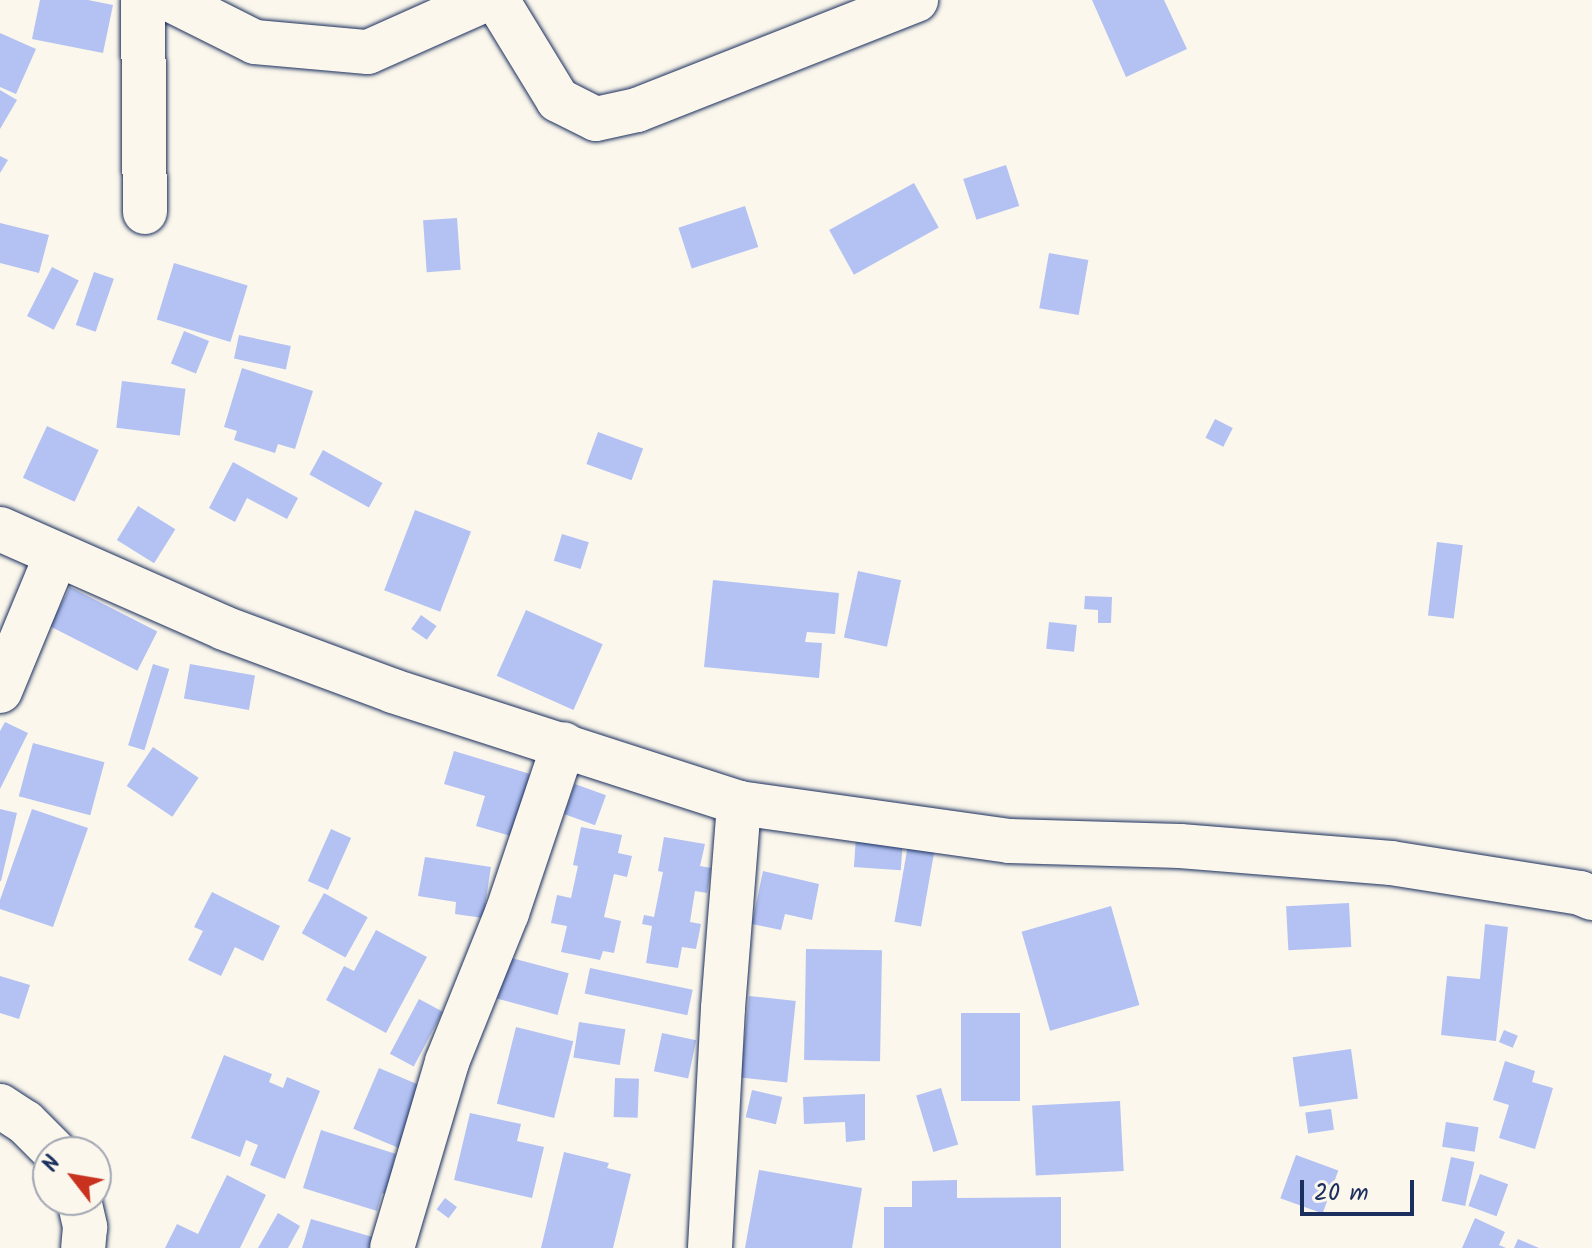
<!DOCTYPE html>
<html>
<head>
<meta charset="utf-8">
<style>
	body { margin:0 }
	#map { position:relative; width:1592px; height:1248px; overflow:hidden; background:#fbf7ec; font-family:Kalam,sans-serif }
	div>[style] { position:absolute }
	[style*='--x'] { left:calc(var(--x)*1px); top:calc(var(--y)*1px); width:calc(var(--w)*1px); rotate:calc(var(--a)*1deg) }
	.building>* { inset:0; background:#b3c2f2; transform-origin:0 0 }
	.roads { filter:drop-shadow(0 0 2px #1b2f5e) drop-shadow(0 0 2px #1b2f5e) }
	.minor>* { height:44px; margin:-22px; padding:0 22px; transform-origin:22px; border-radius:22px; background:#fbf7ec }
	span { translate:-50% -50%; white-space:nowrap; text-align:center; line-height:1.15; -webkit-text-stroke:6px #fbf7ec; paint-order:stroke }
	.north { position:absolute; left:32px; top:1136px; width:80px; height:80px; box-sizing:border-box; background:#fbf7ec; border:2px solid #a1a7b3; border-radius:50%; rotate:301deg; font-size:22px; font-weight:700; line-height:32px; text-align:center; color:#1b2f5e }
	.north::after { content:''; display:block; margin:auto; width:28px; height:36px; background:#c8321e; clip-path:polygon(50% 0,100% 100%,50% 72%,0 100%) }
	.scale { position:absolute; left:1300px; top:1180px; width:114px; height:36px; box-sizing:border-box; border:4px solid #1b2f5e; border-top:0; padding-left:10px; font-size:24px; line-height:28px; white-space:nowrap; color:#1b2f5e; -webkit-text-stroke:6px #fbf7ec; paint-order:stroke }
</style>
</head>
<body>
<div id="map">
	<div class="building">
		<i style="clip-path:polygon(40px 0,88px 0,113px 5px,103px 53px,32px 39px)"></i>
		<i style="clip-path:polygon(1092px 0,1164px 0,1187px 49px,1126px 77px)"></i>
		<i style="clip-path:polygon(0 33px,36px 49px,16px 94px,0 87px)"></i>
		<i style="clip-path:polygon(0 90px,17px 100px,0 129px)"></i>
		<i style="clip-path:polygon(0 156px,8px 160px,0 173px)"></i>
		<i style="left:1006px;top:165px;width:43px;height:45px;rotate:72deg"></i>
		<i style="left:914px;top:183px;width:51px;height:97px;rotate:61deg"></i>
		<i style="left:745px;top:206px;width:43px;height:70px;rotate:72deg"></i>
		<i style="left:457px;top:218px;width:52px;height:34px;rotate:86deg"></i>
		<i style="clip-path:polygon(0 223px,49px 235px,39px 273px,0 263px)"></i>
		<i style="left:1049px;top:253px;width:40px;height:56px;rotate:10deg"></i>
		<i style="left:174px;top:263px;width:77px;height:59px;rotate:17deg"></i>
		<i style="left:52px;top:267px;width:30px;height:55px;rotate:27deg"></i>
		<i style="left:94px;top:272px;width:21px;height:56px;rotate:19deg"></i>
		<i style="left:184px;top:331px;width:27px;height:35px;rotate:22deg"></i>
		<i style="left:239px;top:335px;width:53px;height:24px;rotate:12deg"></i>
		<i style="clip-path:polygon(242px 368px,313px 391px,295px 449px,278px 444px,275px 453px,234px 440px,237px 431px,224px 427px)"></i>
		<i style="left:122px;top:381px;width:64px;height:47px;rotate:7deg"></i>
		<i style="left:1215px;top:419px;width:20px;height:21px;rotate:27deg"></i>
		<i style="left:47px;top:426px;width:57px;height:57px;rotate:25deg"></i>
		<i style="left:598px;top:432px;width:48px;height:34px;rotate:20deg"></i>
		<i style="left:323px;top:450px;width:68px;height:28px;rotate:29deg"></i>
		<i style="clip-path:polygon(233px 462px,298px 498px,287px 519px,247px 498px,235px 522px,209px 508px)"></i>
		<i style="left:138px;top:506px;width:44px;height:40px;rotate:32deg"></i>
		<i style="left:415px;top:510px;width:60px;height:86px;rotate:21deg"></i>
		<i style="left:562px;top:534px;width:28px;height:28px;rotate:17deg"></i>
		<i style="left:1437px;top:542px;width:26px;height:74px;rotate:7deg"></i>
		<i style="left:858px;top:571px;width:44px;height:68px;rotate:12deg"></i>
		<i style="clip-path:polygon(713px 580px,839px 593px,835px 634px,807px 632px,805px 642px,822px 643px,819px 678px,704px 667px)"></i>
		<i style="left:70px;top:587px;width:98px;height:44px;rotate:27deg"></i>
		<i style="clip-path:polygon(1085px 596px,1112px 597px,1111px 623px,1098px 623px,1098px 610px,1084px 609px)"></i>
		<i style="left:526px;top:610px;width:84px;height:72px;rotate:24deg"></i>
		<i style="left:421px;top:615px;width:19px;height:17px;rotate:35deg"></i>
		<i style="left:1049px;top:622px;width:28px;height:27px;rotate:6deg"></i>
		<i style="left:153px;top:664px;width:17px;height:85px;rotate:17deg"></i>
		<i style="left:190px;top:664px;width:66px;height:35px;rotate:10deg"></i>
		<i style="clip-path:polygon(5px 722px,28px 733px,0 789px,0 731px)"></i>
		<i style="left:33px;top:743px;width:74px;height:55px;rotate:15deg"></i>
		<i style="left:153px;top:747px;width:55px;height:47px;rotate:34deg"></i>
		<i style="clip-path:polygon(454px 751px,530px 774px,511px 836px,476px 826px,485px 796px,444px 784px)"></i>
		<i style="left:575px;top:784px;width:33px;height:32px;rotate:20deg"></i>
		<i style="clip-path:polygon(0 809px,17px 813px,1px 881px,0 881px)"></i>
		<i style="clip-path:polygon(32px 809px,88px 828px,53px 927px,0 909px,0 900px)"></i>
		<i style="clip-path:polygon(581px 827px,622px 835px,618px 853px,632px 856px,627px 877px,614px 874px,604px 917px,621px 921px,614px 953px,603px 951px,600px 960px,561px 952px,567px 926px,551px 923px,557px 895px,571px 898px,578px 866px,573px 865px)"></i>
		<i style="left:331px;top:829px;width:22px;height:57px;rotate:24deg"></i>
		<i style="clip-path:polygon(664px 837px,705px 844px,700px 866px,711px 868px,707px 893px,695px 891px,690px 922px,701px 924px,696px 949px,682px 947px,678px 968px,646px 963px,652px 926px,642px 924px,644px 915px,654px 917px,663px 872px,658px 871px)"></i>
		<i style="left:856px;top:837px;width:47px;height:30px;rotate:4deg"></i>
		<i style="left:908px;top:845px;width:27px;height:78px;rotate:10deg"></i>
		<i style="clip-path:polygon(425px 857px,491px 867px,483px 918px,455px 914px,456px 902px,418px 896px)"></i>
		<i style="clip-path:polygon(763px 871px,819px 884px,812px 920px,785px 914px,781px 930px,752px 924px)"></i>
		<i style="clip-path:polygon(212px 892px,280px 926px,263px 961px,235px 947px,221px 976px,188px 960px,203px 931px,194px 927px)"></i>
		<i style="left:324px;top:893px;width:50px;height:46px;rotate:29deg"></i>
		<i style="left:1349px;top:903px;width:44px;height:63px;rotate:87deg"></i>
		<i style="left:1111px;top:906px;width:103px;height:93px;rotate:74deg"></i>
		<i style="clip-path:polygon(1485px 924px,1508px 927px,1496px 1041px,1441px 1035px,1447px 976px,1480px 979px)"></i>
		<i style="clip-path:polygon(376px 930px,427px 957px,386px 1033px,326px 1000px,344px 966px,354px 971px)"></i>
		<i style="left:806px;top:949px;width:76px;height:111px;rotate:1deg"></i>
		<i style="left:504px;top:956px;width:67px;height:43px;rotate:15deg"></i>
		<i style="left:590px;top:968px;width:105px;height:26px;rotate:12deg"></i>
		<i style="clip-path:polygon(0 976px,30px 985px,19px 1019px,0 1013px)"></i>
		<i style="left:749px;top:996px;width:47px;height:82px;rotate:6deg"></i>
		<i style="left:419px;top:999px;width:27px;height:62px;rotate:28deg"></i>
		<i style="left:961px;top:1013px;width:59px;height:88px"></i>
		<i style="left:579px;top:1022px;width:47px;height:36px;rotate:9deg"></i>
		<i style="left:516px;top:1027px;width:59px;height:79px;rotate:14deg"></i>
		<i style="left:1504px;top:1030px;width:15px;height:13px;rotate:23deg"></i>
		<i style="left:662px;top:1033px;width:35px;height:39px;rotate:12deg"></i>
		<i style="left:1351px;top:1049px;width:50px;height:59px;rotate:82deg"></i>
		<i style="clip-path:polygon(224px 1055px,272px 1074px,269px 1082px,283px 1088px,287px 1077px,320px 1091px,285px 1179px,250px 1165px,258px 1145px,246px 1140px,240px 1157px,191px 1138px)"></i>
		<i style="clip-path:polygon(1505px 1061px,1535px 1071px,1532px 1082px,1553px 1088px,1535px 1149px,1499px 1138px,1509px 1105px,1493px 1100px)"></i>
		<i style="left:379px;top:1068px;width:52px;height:66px;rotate:23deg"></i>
		<i style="left:615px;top:1078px;width:24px;height:39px;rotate:2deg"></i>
		<i style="left:941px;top:1088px;width:59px;height:26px;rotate:73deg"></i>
		<i style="left:752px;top:1090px;width:31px;height:28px;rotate:13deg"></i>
		<i style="clip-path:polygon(865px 1094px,865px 1140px,846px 1142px,845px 1122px,804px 1124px,803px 1097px)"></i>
		<i style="left:1120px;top:1101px;width:70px;height:88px;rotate:87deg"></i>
		<i style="left:1331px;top:1109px;width:21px;height:26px;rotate:82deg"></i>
		<i style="clip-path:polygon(470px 1113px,521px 1124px,517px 1141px,544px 1147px,532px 1198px,454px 1180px)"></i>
		<i style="left:1446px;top:1122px;width:33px;height:25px;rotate:9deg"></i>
		<i style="clip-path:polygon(321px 1130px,396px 1154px,393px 1164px,406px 1169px,397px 1198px,382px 1193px,377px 1211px,303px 1188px)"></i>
		<i style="clip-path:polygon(564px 1152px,609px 1163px,607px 1168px,631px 1174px,613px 1248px,541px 1248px)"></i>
		<i style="left:1296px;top:1155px;width:45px;height:46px;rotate:20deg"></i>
		<i style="left:1451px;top:1157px;width:24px;height:45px;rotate:12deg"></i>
		<i style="clip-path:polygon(759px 1170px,862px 1188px,852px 1248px,745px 1248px)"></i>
		<i style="left:1480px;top:1174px;width:30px;height:34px;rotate:20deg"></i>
		<i style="clip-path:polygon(227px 1175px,266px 1195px,240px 1248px,165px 1248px,177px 1224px,198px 1234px)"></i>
		<i style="clip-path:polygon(957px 1180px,957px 1198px,1061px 1197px,1061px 1248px,884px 1248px,884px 1207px,912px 1207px,912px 1181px)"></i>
		<i style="left:445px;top:1198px;width:15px;height:14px;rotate:37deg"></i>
		<i style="clip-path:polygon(278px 1213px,300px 1226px,288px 1248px,258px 1248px)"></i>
		<i style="clip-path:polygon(1475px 1218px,1505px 1232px,1499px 1245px,1506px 1248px,1462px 1248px)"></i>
		<i style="clip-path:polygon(311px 1219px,386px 1241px,384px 1248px,302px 1248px)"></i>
		<i style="clip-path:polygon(1518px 1239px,1539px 1248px,1514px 1248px)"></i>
	</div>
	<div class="roads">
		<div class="minor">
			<i style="--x:143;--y:0;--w:212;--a:89.5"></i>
			<i style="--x:171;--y:0;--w:94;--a:26.6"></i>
			<i style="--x:255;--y:42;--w:113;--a:5.1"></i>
			<i style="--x:368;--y:52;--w:128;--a:-24"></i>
			<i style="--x:497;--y:0;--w:117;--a:58.6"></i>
			<i style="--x:558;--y:100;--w:42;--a:26.6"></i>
			<i style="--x:596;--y:119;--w:42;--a:-12.4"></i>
			<i style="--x:637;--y:110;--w:300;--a:-21.5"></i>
			<i style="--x:0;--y:529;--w:245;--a:23.8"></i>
			<i style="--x:224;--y:628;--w:180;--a:20.4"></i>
			<i style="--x:393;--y:691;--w:364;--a:17.9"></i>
			<i style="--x:739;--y:803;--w:273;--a:8"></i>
			<i style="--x:1009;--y:841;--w:171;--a:1.7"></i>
			<i style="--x:1180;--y:846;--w:212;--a:4.6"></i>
			<i style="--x:1391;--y:863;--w:191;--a:9"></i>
			<i style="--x:1580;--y:893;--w:13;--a:23"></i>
			<i style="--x:0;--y:691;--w:146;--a:-67.5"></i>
			<i style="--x:0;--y:1106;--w:30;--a:33"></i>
			<i style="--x:25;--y:1122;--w:42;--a:45"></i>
			<i style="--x:79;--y:1200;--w:28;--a:77"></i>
			<i style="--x:85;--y:1227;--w:21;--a:95"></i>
			<i style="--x:392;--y:1248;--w:194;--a:-73.5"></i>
			<i style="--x:447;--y:1062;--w:161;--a:-68.1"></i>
			<i style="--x:507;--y:913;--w:178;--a:-71.4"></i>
			<i style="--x:710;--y:1248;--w:240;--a:-86.9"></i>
			<i style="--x:723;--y:1008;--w:206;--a:-85.5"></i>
		</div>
	</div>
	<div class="north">N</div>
	<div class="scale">20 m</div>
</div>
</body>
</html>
